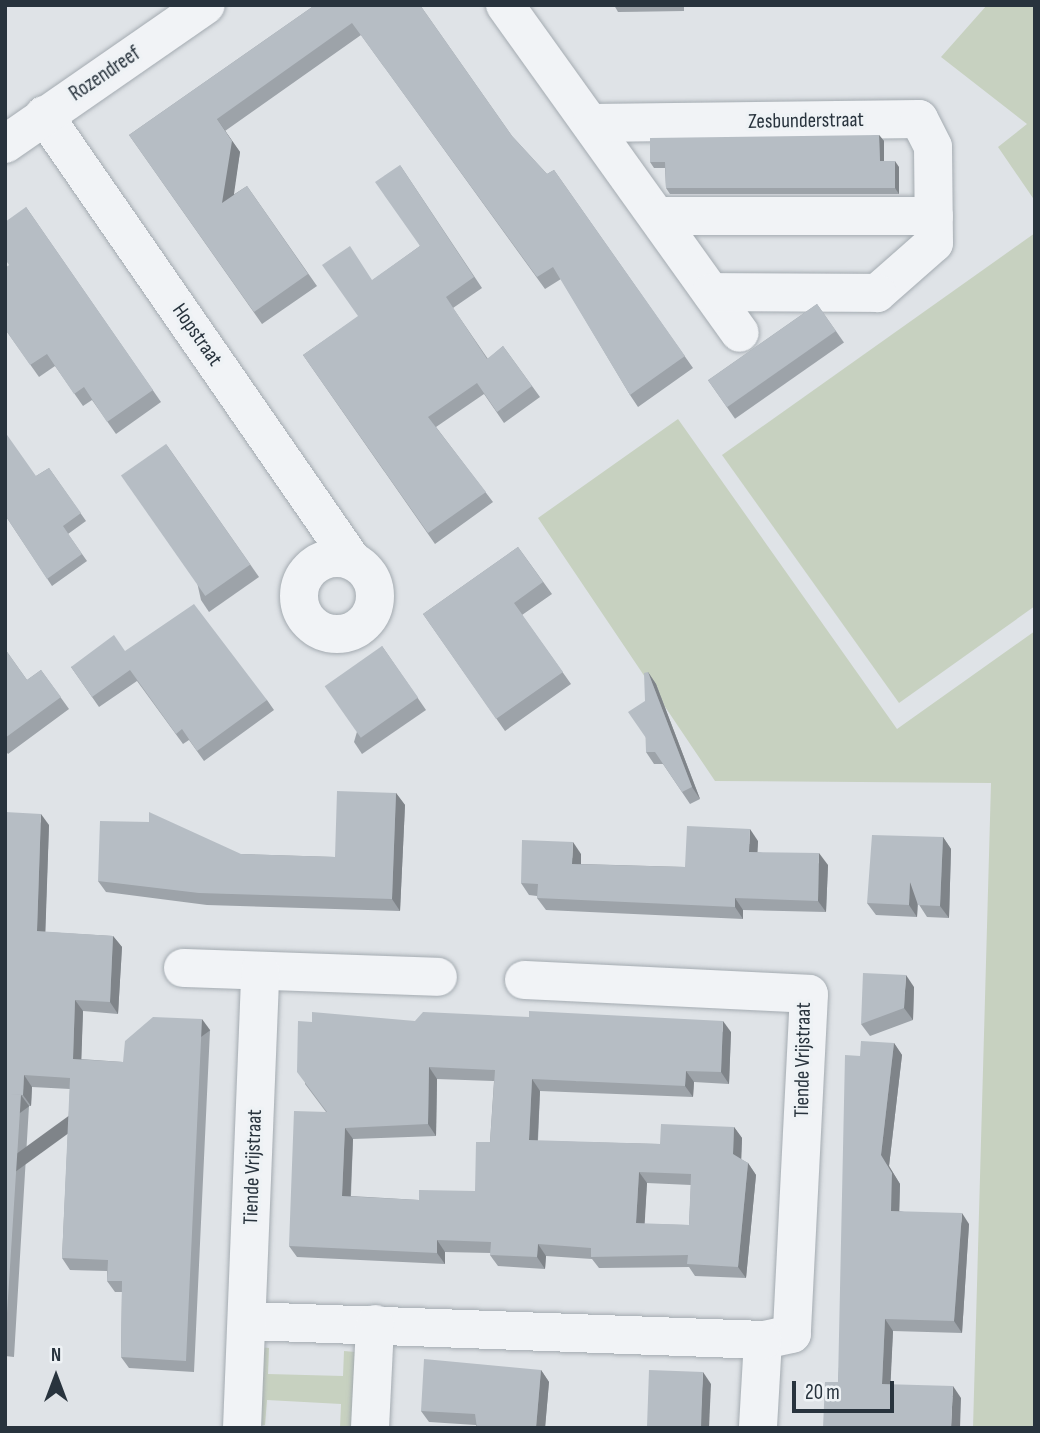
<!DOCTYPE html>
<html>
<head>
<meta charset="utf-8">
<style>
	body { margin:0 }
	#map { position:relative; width:1040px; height:1433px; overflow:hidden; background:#dfe3e7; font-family:"Sofia Sans Condensed",sans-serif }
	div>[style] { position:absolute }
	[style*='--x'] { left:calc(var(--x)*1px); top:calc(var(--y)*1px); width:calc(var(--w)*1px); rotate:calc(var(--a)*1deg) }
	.green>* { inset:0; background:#c7d1c0 }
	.roads { filter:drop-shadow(0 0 2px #a4abb1) drop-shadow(0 0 2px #a4abb1) }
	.minor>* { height:38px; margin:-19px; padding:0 19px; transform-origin:19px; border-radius:19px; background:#f1f3f6 }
	.minor>.ring { margin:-19px; padding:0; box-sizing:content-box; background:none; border:38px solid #f1f3f6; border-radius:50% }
	.wall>* { inset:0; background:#9da3a9; transform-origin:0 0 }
	.shaded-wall>* { inset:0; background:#7f8489; transform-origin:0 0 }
	.building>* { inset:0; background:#b6bdc4; transform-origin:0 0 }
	span { translate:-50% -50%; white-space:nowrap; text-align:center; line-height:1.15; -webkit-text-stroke:7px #eef2f5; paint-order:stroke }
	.street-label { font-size:21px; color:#28333d }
	.frame { position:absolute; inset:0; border:7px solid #28333d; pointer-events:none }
	.north { position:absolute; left:21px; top:1342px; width:70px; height:70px; -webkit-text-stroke:5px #eef2f5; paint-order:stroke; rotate:0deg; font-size:19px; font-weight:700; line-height:28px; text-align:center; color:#28333d }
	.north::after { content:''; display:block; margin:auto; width:24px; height:32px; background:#28333d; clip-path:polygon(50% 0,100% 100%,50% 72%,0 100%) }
	.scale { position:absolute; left:792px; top:1381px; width:102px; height:32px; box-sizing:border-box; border:4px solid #28333d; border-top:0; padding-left:9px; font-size:21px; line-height:24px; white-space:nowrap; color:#28333d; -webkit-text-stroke:5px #eef2f5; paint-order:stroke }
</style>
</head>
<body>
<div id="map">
	<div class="green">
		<i style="clip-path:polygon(987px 5px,1035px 5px,1035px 201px,998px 147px,1027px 124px,941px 57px)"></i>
		<i style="clip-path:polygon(1035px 233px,1035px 606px,899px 703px,722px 455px)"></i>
		<i style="clip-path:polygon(678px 419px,897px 729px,1035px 631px,1035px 1428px,973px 1428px,991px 783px,715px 781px,538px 518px)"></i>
		<i style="clip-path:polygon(259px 1347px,269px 1348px,268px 1374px,343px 1376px,344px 1351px,355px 1352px,351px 1428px,340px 1428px,341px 1404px,267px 1400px,265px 1425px,255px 1425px)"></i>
	</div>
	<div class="roads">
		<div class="minor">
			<i style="--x:505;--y:5;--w:403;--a:54.4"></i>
			<i style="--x:44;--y:115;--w:536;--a:55.33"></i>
			<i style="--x:592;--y:123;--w:327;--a:-0.7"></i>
			<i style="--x:919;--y:119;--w:31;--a:63"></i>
			<i style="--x:933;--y:147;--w:96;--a:89.4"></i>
			<i style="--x:934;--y:243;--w:76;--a:138.7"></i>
			<i style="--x:877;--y:293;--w:166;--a:-179.7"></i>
			<i style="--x:5;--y:144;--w:244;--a:-34.7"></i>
			<i style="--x:657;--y:216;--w:277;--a:0"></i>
			<i class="ring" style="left:299px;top:558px;width:38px;height:38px"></i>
			<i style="--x:183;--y:968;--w:255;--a:2"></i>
			<i style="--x:524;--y:980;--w:285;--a:2.8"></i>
			<i style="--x:809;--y:994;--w:340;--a:92.9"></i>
			<i style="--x:792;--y:1334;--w:30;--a:168"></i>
			<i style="--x:763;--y:1340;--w:88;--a:93.3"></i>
			<i style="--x:248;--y:1321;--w:515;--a:2.11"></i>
			<i style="--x:242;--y:1428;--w:457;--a:-87.7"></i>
			<i style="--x:370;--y:1428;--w:104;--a:-87.2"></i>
		</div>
	</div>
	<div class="wall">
		<i style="clip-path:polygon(315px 5px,420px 5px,512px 136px,547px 174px,554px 170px,693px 368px,638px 407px,630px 395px,561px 279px,545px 289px,361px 35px,225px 131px,240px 152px,233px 195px,247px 186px,317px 286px,262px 324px,129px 135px)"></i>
		<i style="clip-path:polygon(614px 5px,684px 5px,684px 11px,618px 12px)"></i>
		<i style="clip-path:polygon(879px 135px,884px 141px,884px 161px,899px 167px,899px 194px,670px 194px,666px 188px,665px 168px,654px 168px,650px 162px)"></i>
		<i style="clip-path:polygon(400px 165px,482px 288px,453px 308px,488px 359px,503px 346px,540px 397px,504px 423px,484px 394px,436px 427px,493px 502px,435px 544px,303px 355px,358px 317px,373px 280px,420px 246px)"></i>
		<i style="clip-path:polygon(26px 207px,161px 402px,116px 434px,92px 400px,83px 406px,55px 366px,39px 377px,5px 329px,9px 265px)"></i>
		<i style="left:817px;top:304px;width:47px;height:133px;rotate:55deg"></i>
		<i style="clip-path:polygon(166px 444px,259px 577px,209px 612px,201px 600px)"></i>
		<i style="clip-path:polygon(49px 468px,86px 521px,68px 534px,87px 561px,52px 586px,5px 515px,36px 476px)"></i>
		<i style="clip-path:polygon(518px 547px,552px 594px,522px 615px,571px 684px,505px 731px,423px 614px)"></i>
		<i style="clip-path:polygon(382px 646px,426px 710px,362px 754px,354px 742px)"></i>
		<i style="clip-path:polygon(5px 649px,27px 680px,41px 670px,69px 709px,8px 754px,5px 750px)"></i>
		<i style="clip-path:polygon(125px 651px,267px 700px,274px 710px,204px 761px,189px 740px,183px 744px,137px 681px,99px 707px,71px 667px)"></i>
		<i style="clip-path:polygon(648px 672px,656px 684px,700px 799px,690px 804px,663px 764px,654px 764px,646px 752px,645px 701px)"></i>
		<i style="clip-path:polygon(396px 793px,405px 805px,400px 911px,207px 905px,106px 892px,98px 881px,241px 854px,335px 857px)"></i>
		<i style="clip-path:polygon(5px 812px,49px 825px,45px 932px,113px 936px,122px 947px,118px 1014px,83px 1011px,81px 1059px,123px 1062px,210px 1030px,194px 1372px,129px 1368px,121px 1357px,122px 1292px,115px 1292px,107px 1281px,107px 1271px,70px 1270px,62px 1258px,70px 1089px,32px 1087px,31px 1106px,29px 1106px,14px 1357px,5px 1356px)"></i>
		<i style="clip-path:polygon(943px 837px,951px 849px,949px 918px,927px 917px,918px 903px,917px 917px,876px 915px,867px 903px)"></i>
		<i style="clip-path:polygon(758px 841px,757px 852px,828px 865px,826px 912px,743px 910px,743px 919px,546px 910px,537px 898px,537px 896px,529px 895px,521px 883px,581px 854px,581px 864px,685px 867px)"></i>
		<i style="clip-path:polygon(914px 987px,913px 1020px,870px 1036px,861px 1024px)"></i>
		<i style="clip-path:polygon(evenodd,415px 1021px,731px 1032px,729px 1084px,694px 1082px,693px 1097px,540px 1091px,538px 1141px,660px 1144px,734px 1127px,742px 1138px,741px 1159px,748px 1163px,756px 1175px,746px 1278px,695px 1276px,689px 1267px,599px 1268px,592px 1259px,546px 1256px,545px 1269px,498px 1266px,490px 1255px,491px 1253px,445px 1252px,445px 1264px,297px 1257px,289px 1246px,326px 1112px,305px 1084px,312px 1022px,415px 1021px,437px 1079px,494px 1081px,490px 1142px,475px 1191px,419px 1200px,351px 1196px,353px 1139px,436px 1136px,437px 1079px,415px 1021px,647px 1183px,691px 1185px,689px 1225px,644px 1224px,647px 1183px)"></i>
		<i style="clip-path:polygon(894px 1043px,902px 1055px,889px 1166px,900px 1184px,899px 1211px,969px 1224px,962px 1333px,893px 1331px,890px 1384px,961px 1398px,838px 1382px,860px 1056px)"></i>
		<i style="clip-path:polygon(541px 1370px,549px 1382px,545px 1428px,477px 1428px,476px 1425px,429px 1422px,421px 1411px)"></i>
	</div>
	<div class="shaded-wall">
		<i style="clip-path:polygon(217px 119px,240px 152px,231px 215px,222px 203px)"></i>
		<i style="clip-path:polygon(879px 135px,884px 141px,884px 167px,880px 161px)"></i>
		<i style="clip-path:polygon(895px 161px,899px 167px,899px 194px,895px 188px)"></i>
		<i style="clip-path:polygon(648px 672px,656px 684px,700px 799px,692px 787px)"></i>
		<i style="clip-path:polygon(396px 793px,405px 805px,400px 911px,392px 899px)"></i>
		<i style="clip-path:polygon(41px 814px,49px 825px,45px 943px,37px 931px)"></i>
		<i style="clip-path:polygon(750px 829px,758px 841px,757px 864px,749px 852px)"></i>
		<i style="clip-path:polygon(943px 837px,951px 849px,949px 918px,940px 906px)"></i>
		<i style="clip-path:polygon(573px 842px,581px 854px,581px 875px,572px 864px)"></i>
		<i style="clip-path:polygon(819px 853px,828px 865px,826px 912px,818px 901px)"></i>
		<i style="clip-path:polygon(910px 882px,918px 894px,917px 917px,909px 905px)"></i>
		<i style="clip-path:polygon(735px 898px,743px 910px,743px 919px,735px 907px)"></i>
		<i style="clip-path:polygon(113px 936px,122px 947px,118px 1014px,110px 1002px)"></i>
		<i style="clip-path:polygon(906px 975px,914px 987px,913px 1020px,904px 1008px)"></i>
		<i style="clip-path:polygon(75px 1000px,83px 1011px,81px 1070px,73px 1059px)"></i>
		<i style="left:202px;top:1019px;width:14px;height:342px;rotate:54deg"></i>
		<i style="clip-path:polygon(723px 1021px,731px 1032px,729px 1084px,721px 1072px)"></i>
		<i style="clip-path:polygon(894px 1043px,902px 1055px,889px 1166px,900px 1184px,899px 1222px,891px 1211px,881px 1155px)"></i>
		<i style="clip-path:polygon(429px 1067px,437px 1079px,436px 1136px,428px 1124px)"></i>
		<i style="clip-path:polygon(686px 1071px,694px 1082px,693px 1097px,685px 1086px)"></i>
		<i style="clip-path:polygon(24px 1075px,32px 1087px,31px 1106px,23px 1095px)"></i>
		<i style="clip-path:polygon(532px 1079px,540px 1091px,537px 1152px,529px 1140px)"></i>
		<i style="left:21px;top:1095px;width:14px;height:250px;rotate:54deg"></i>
		<i style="clip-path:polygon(734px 1127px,742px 1138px,741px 1166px,733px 1154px)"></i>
		<i style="clip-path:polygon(345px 1128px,353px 1139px,350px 1207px,342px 1196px)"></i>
		<i style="clip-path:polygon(748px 1163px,756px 1175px,746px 1278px,738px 1267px)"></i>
		<i style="clip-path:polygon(639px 1172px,647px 1183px,644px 1235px,636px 1223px)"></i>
		<i style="clip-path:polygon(962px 1213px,969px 1224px,962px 1333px,954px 1321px)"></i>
		<i style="clip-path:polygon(437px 1240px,445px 1252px,445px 1264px,437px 1253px)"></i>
		<i style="clip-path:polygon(538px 1244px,546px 1256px,545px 1269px,537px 1257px)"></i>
		<i style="clip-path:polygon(885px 1319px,893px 1331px,890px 1395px,882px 1384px)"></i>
		<i style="clip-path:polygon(541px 1370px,549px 1382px,545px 1428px,536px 1428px)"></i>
		<i style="clip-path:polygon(703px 1372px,711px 1384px,709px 1428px,700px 1428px)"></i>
		<i style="clip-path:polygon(953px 1386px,961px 1398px,960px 1428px,951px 1428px)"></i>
	</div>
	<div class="building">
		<i style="clip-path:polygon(315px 5px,420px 5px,512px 136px,547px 174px,554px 170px,685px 356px,630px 395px,553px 267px,537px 277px,352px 23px,217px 119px,232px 141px,222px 203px,247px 186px,308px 274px,254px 312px,129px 135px)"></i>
		<i style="clip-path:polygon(879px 135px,880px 161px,895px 161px,895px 188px,666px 188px,665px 162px,650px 162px,650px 138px)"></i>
		<i style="clip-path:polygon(400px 165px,474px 277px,446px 297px,487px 359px,503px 346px,532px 386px,497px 412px,477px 383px,428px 417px,486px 492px,428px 533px,303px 355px,358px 316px,322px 265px,350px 246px,372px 280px,420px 246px,375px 182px)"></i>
		<i style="clip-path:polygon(26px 207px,153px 390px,107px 422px,84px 387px,74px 394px,47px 354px,30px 365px,5px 329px,5px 268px,9px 265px,5px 259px,5px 222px)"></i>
		<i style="left:817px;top:304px;width:33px;height:133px;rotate:55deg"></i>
		<i style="clip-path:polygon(5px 432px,36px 476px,49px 468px,81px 513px,63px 526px,82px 554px,47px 579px,5px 515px)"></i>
		<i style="left:166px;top:444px;width:147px;height:55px;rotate:55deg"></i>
		<i style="clip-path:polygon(518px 547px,543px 582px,514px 603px,563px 672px,496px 719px,423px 614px)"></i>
		<i style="clip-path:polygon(194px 604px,267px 700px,197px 751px,182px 729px,176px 734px,130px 670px,92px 697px,71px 667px,114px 635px,125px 651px)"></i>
		<i style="left:382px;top:646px;width:63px;height:70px;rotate:55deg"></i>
		<i style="clip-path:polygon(5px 649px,27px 680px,41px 670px,61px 697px,5px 738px)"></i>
		<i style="clip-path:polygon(648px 672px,692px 787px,682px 792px,655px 752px,646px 752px,646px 738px,628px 712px,645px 701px,644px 673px)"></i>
		<i style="clip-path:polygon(337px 791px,396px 793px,392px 899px,199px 893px,98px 881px,100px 821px,149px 822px,149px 812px,241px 854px,335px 857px)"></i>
		<i style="clip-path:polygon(5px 812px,41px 814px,37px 931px,113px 936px,110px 1002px,75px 1000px,73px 1059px,123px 1062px,125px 1041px,153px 1017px,202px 1019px,186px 1361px,121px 1357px,122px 1281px,107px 1281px,108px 1260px,62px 1258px,70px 1078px,24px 1075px,23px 1095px,8px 1094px,21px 1095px,5px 1345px)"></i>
		<i style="clip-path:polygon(687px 826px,750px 829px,749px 852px,819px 853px,818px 901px,735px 898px,735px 907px,537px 898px,538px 884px,521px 883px,522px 840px,573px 842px,572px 864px,685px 867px)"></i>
		<i style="clip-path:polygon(872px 835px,943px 837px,940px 906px,918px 905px,910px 882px,909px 905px,867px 903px)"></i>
		<i style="clip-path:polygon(863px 973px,906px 975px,904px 1008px,861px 1024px)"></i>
		<i style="clip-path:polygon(evenodd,529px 1011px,723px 1021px,721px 1072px,686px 1071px,685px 1086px,532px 1079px,529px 1140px,660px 1144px,661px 1124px,734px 1127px,733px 1154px,748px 1163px,738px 1267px,687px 1264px,688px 1255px,591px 1257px,591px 1248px,538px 1244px,537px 1257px,490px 1255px,491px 1242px,437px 1240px,437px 1253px,289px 1246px,294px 1111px,327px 1112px,297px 1072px,298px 1021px,312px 1022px,312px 1012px,415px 1021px,423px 1012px,529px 1017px,529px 1011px,429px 1067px,495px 1070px,490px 1142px,476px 1142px,475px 1191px,419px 1190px,419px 1200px,342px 1196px,345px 1128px,428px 1124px,429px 1067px,529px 1011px,639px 1172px,691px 1174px,689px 1225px,636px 1223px,639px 1172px)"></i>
		<i style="clip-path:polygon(861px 1041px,894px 1043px,881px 1155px,892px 1173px,891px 1211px,962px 1213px,954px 1321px,885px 1319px,882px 1384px,953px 1386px,951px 1428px,823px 1428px,825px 1382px,838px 1382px,845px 1055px,860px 1056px)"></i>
		<i style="clip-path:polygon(424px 1359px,541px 1370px,536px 1428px,477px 1428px,475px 1414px,421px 1411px)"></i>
		<i style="left:649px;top:1370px;width:54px;height:58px;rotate:2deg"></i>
	</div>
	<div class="street-label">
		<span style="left:105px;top:74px;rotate:-34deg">Rozendreef</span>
		<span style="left:806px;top:121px;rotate:-1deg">Zesbunderstraat</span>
		<span style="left:197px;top:335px;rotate:55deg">Hopstraat</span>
		<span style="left:803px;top:1060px;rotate:-89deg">Tiende Vrijstraat</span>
		<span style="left:253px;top:1167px;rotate:-88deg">Tiende Vrijstraat</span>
	</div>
	<div class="frame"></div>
	<div class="north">N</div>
	<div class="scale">20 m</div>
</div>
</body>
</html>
